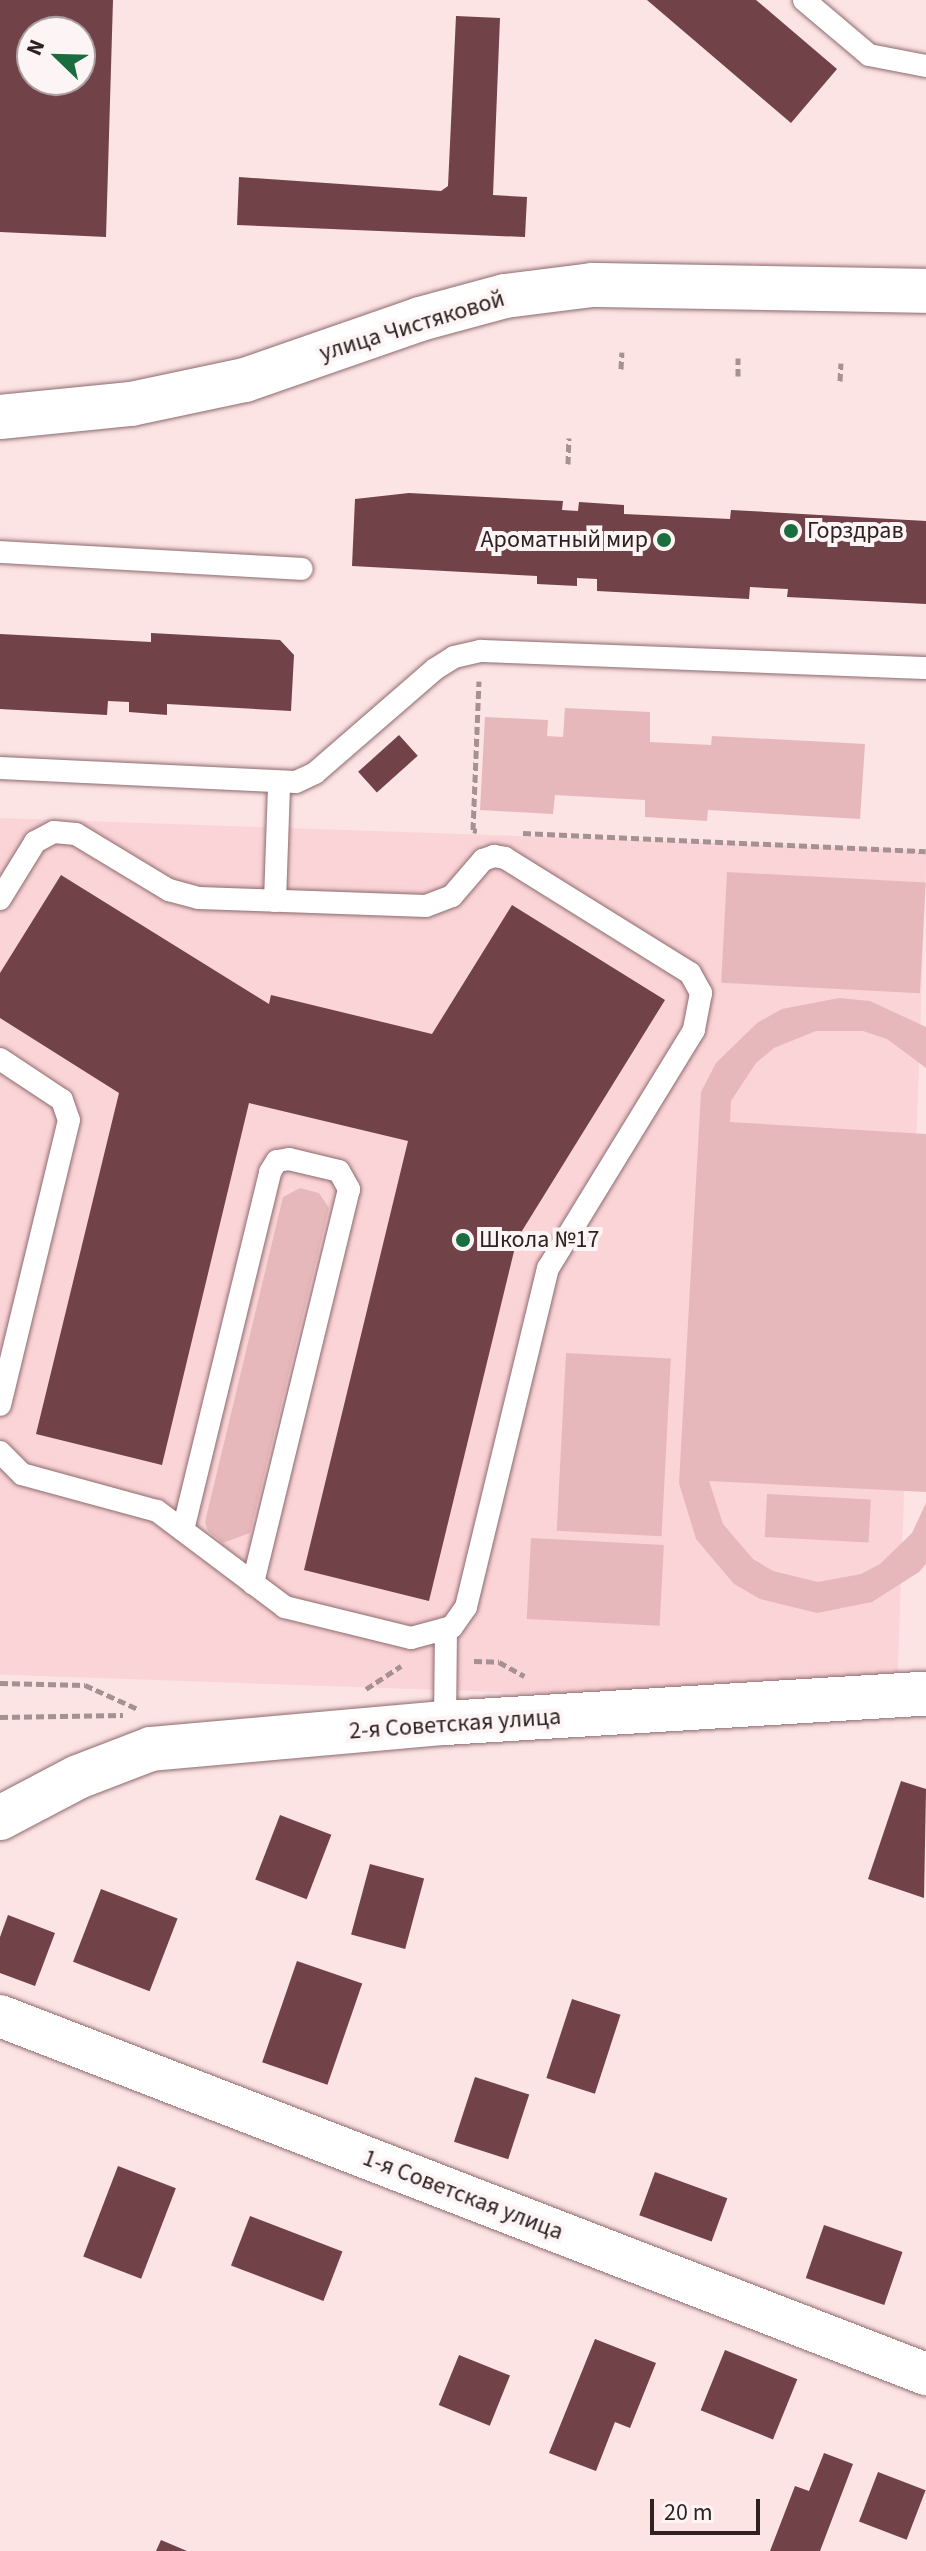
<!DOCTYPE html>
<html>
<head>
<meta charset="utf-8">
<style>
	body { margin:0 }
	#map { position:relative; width:926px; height:2551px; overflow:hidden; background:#fce3e4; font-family:"Source Sans 3",sans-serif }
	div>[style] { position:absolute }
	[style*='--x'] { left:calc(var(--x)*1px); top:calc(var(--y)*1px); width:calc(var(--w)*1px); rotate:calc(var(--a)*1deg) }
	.built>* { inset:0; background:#fbd4d7; transform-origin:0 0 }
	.green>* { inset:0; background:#e7b8bb; transform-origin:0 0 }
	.building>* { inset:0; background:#714247; transform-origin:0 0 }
	.path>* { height:5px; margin-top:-2.5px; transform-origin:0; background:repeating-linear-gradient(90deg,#a59192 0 8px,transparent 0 12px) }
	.roads { filter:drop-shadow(0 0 2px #8e6b6e) drop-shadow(0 0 2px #8e6b6e) }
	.lane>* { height:22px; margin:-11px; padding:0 11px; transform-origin:11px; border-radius:11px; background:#fff }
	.street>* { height:42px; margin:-21px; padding:0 21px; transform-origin:21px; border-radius:21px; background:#fff }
	.secondary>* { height:44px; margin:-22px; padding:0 22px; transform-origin:22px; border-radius:22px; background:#fff }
	.dots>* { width:22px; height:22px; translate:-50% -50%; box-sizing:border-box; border:4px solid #fdf5f5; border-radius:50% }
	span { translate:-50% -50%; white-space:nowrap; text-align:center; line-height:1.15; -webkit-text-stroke:8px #fdf5f5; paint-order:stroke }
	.street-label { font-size:24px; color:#2f2122 }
	.poi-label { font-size:24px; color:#2f2122 }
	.left { translate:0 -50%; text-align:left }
	.right { translate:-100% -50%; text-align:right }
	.north { position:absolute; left:16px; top:16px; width:80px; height:80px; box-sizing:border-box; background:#fdf5f5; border:2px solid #aba0a1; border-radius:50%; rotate:293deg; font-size:22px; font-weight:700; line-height:32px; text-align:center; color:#2f2122 }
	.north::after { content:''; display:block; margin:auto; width:28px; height:36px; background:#196d3e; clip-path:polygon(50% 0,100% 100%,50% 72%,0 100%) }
	.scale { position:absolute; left:650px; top:2499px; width:110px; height:36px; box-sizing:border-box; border:4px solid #2f2122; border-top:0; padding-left:10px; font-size:24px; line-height:28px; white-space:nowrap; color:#2f2122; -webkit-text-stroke:6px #fdf5f5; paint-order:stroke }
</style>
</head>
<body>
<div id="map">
	<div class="built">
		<i style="left:0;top:818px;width:927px;height:856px;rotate:2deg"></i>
	</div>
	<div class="green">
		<i style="clip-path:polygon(565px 708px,650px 712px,650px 742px,711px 745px,712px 736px,865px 744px,860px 819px,708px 810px,707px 821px,645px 817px,645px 800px,555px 795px,553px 814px,480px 810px,485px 717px,548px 720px,547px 736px,563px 737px)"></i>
		<i style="left:727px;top:872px;width:199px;height:111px;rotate:3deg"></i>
		<i style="clip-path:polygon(839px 998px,870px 1001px,926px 1027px,926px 1068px,887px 1039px,863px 1031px,816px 1031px,774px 1048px,756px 1063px,731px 1101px,730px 1122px,926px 1134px,926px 1492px,709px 1481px,723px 1524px,753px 1559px,773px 1571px,818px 1582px,861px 1574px,880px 1564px,912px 1533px,926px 1503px,926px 1564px,919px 1572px,872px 1602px,817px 1613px,760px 1599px,734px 1584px,696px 1539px,679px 1483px,701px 1092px,716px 1063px,757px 1023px,782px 1009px)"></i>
		<i style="clip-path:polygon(300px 1188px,319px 1193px,329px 1208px,250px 1533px,223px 1543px,208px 1531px,205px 1522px,283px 1197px)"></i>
		<i style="left:566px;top:1353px;width:105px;height:178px;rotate:3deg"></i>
		<i style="left:767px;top:1494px;width:104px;height:43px;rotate:3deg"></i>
		<i style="left:531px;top:1538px;width:133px;height:81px;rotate:3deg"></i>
	</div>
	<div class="building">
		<i style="clip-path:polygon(evenodd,0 0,113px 0,106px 237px,0 232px,0 0,32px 32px,80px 32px,80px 80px,32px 80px,32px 32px)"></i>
		<i style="clip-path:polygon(647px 0,756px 0,837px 69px,791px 123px)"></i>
		<i style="clip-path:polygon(456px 16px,500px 18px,493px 195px,527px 197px,525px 237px,237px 225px,239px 177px,441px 191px,448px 186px)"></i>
		<i style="clip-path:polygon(409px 493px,563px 501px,562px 510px,578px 511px,579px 502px,624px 505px,624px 514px,730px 519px,731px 510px,926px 521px,926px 604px,787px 597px,788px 589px,750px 587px,749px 599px,597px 591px,597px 579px,577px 578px,577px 586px,537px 584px,537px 576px,352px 566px,355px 499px)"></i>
		<i style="clip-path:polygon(151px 633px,280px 640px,294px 655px,291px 711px,167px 704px,167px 715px,129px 712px,129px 702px,108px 701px,107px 715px,0 709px,0 634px,151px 642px)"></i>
		<i style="left:399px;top:735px;width:28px;height:55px;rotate:48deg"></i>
		<i style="clip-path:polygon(61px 875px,269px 1004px,271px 995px,432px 1034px,512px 905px,665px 1000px,517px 1239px,429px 1601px,304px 1570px,408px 1141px,249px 1103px,162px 1465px,36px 1434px,119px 1093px,0 1018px,0 973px)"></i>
		<i style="clip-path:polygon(901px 1781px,926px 1789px,924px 1898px,868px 1879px)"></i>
		<i style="left:280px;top:1815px;width:55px;height:69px;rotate:21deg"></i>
		<i style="left:370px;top:1864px;width:56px;height:73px;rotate:15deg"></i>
		<i style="left:101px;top:1889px;width:82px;height:78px;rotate:21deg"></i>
		<i style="clip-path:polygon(8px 1915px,55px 1933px,35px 1986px,0 1973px,0 1937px)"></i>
		<i style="left:297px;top:1961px;width:69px;height:107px;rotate:19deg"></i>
		<i style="left:572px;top:1999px;width:51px;height:83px;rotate:18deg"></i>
		<i style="left:475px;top:2077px;width:57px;height:68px;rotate:18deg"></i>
		<i style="left:118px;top:2166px;width:62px;height:97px;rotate:21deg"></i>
		<i style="left:655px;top:2172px;width:77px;height:46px;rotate:20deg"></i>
		<i style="left:250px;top:2216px;width:99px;height:53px;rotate:21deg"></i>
		<i style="left:824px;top:2225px;width:83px;height:56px;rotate:19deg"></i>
		<i style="clip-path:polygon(595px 2339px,656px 2363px,630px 2428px,615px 2422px,596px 2471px,549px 2453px)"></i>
		<i style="left:725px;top:2350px;width:78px;height:65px;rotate:22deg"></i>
		<i style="left:459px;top:2355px;width:55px;height:54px;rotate:22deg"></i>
		<i style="clip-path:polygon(824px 2453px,853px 2464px,820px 2551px,770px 2551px,795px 2486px,809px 2491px)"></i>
		<i style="left:878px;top:2472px;width:51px;height:53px;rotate:21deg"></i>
		<i style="clip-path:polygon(161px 2540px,187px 2551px,156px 2551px)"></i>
	</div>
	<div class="path">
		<i style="--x:621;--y:369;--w:17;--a:-87"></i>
		<i style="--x:738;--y:376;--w:18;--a:-90"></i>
		<i style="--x:840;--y:381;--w:18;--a:-87"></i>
		<i style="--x:568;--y:464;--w:26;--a:-88"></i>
		<i style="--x:477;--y:831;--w:4;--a:-166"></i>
		<i style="--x:473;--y:830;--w:149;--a:-87.7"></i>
		<i style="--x:523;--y:833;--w:403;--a:2.6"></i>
		<i style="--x:474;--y:1661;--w:25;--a:2"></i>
		<i style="--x:499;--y:1662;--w:29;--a:29"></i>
		<i style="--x:0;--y:1683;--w:85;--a:1.3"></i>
		<i style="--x:85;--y:1685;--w:58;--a:24.4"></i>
		<i style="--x:366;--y:1689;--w:42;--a:-33.3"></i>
		<i style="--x:0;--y:1717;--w:123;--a:-0.9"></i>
	</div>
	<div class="roads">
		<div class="lane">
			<i style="--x:804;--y:0;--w:85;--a:40.2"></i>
			<i style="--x:869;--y:55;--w:58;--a:10.9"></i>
			<i style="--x:0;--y:552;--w:302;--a:3.2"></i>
			<i style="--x:0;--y:768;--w:296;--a:2.7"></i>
			<i style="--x:296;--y:782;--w:21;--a:-25"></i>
			<i style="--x:315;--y:773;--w:159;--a:-40.9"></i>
			<i style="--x:435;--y:669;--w:22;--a:-32"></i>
			<i style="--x:454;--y:657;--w:28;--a:-13"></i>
			<i style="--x:481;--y:651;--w:445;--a:2.2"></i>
			<i style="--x:0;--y:899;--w:67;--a:-58.4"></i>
			<i style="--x:35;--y:842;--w:21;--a:-28"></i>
			<i style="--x:54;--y:832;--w:22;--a:5"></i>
			<i style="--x:76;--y:834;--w:109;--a:31.1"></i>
			<i style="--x:169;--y:890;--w:31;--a:15"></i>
			<i style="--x:199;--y:898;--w:227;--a:2"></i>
			<i style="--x:426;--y:906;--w:28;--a:-21"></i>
			<i style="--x:452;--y:896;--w:48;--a:-49.3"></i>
			<i style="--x:483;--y:860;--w:12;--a:-20"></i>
			<i style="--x:494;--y:856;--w:11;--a:10"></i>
			<i style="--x:505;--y:858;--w:218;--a:31.9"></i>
			<i style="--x:690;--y:973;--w:23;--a:61"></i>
			<i style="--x:701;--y:993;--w:38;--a:101"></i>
			<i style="--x:694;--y:1030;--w:279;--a:121.5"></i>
			<i style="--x:548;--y:1268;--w:349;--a:103.6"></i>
			<i style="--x:466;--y:1607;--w:24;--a:125"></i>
			<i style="--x:452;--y:1627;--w:42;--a:165"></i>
			<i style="--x:411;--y:1638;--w:130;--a:-166.2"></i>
			<i style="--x:285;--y:1607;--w:160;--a:-143.1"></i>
			<i style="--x:157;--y:1511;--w:140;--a:-164.7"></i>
			<i style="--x:22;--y:1474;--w:31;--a:-135"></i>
			<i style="--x:275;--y:901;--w:117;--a:-88"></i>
			<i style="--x:0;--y:1059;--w:74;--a:33.5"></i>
			<i style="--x:62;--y:1100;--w:21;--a:71"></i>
			<i style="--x:69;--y:1120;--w:293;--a:103.6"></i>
			<i style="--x:183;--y:1530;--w:368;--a:-76.3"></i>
			<i style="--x:270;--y:1172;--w:13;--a:-58"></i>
			<i style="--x:277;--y:1161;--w:12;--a:-9"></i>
			<i style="--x:289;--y:1159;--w:51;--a:13.5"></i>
			<i style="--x:339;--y:1171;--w:21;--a:61"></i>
			<i style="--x:349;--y:1189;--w:406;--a:103.7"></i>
			<i style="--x:445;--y:1723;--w:93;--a:-89.4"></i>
		</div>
		<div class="street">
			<i style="--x:0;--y:2016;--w:993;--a:21.14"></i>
		</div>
		<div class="secondary">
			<i style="--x:0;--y:417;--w:132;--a:-5.7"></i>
			<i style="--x:131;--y:404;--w:116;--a:-11.9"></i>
			<i style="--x:245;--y:380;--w:185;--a:-19.2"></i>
			<i style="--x:420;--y:319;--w:88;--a:-15.1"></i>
			<i style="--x:505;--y:296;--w:88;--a:-7.2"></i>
			<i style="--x:592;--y:285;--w:334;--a:1"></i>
			<i style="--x:0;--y:1818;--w:88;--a:-27.7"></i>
			<i style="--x:78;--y:1777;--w:78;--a:-21"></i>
			<i style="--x:151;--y:1749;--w:295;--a:-5.1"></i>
			<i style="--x:445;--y:1723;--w:482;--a:-3.5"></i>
		</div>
	</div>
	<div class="dots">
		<i style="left:791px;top:531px;background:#196d3e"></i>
		<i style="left:664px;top:540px;background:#196d3e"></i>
		<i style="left:463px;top:1240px;background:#196d3e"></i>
	</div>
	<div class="street-label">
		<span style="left:412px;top:326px;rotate:-17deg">улица Чистяковой</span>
		<span style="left:455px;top:1724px;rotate:-4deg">2-я Советская улица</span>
		<span style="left:463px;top:2195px;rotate:21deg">1-я Советская улица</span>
	</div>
	<div class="poi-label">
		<span class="left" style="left:807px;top:531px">Горздрав</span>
		<span class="right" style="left:648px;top:540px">Ароматный мир</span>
		<span class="left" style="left:479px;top:1240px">Школа №17</span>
	</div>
	<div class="north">N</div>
	<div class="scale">20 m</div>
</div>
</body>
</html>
